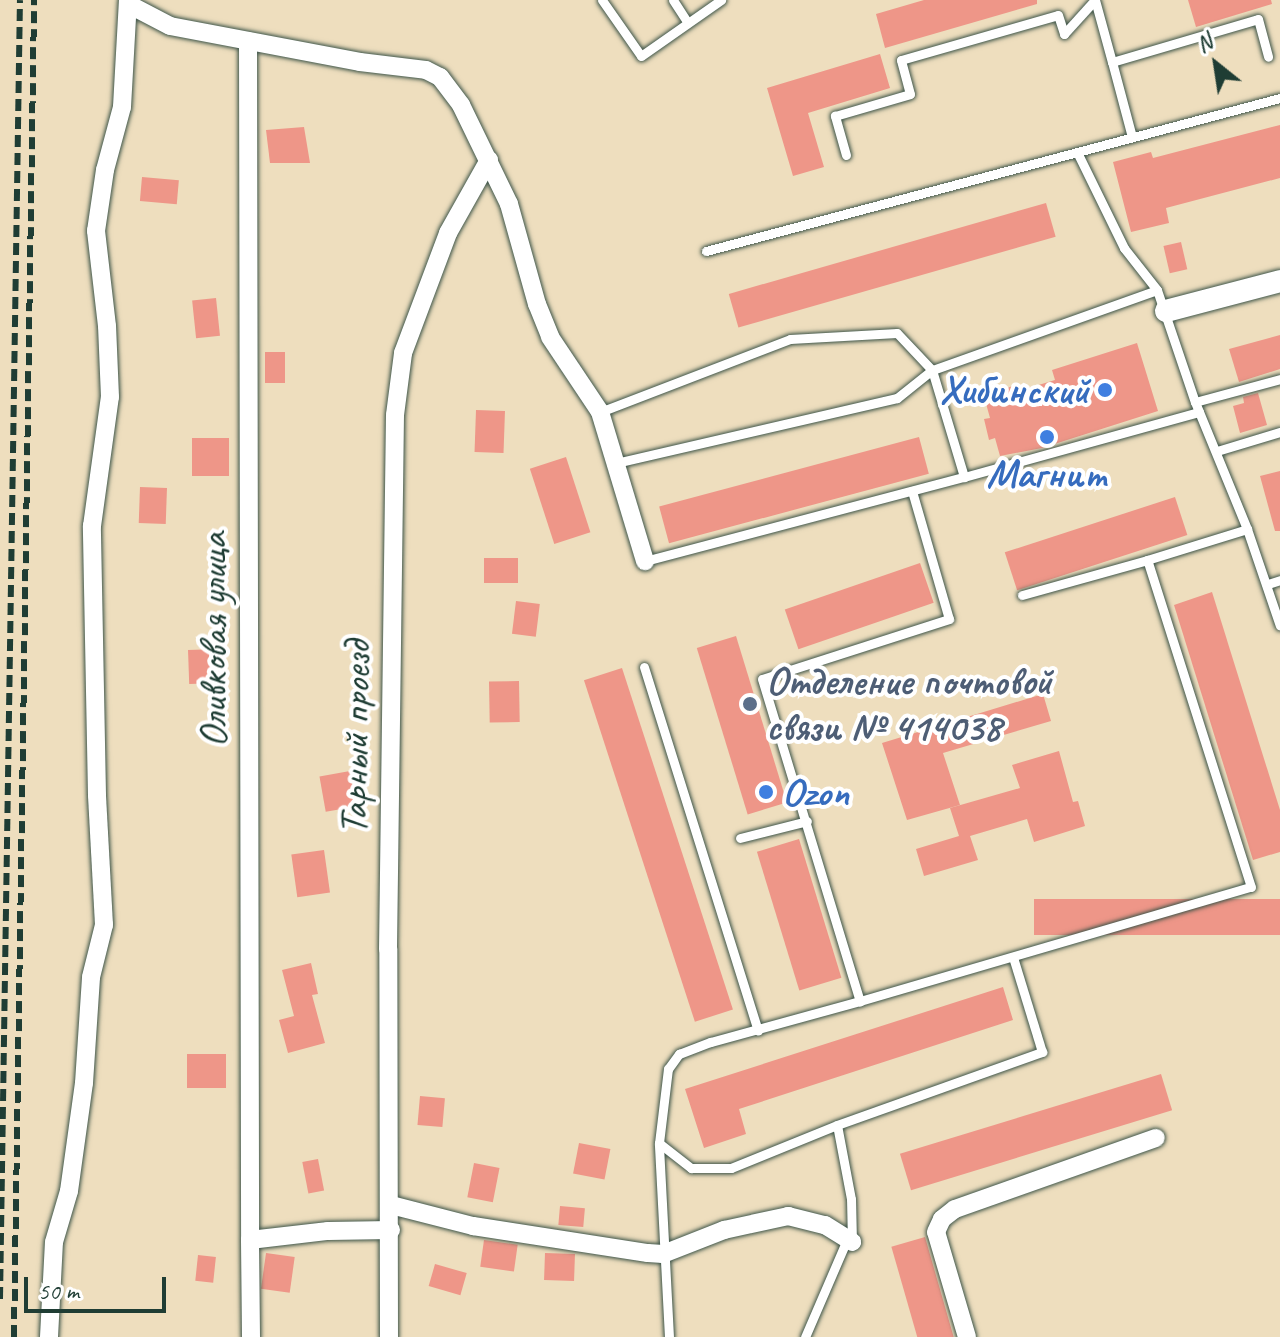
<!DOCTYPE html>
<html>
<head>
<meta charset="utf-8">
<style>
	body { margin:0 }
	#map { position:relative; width:1280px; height:1337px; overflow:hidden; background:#eedebe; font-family:Caveat,sans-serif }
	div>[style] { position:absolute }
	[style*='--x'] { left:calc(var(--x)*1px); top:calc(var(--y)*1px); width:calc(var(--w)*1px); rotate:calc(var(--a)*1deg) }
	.building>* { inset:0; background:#ee9688; transform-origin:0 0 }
	.roads { filter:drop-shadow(0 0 2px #3e5549) drop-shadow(0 0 2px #3e5549) }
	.service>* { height:9px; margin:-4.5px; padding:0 4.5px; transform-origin:4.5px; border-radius:4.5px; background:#fff }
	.minor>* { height:18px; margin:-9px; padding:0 9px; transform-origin:9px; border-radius:9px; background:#fff }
	.tertiary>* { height:22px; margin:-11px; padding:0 11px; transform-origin:11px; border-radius:11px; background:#fff }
	.rail>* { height:6px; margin-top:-3px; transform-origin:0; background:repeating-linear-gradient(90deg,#1f3d34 0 12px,transparent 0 18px) }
	.dots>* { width:22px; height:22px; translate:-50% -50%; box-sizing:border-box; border:4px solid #fff; border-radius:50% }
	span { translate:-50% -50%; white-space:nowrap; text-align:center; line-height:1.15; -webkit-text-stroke:8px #fff; paint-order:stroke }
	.shop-label { font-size:40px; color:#366cbe; font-weight:700 }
	.right { translate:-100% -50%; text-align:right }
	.left { translate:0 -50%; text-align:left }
	.street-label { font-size:40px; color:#1f3d34 }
	.service-label { font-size:40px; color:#4e5e75; font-weight:700 }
	.north { position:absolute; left:1176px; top:24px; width:80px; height:80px; -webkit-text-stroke:6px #fff; paint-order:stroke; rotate:330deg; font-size:22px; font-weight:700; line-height:32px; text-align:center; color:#1f3d34 }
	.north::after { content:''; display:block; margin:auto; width:28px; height:36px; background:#1f3d34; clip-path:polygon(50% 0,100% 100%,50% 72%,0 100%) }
	.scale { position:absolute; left:24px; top:1277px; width:142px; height:36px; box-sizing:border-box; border:4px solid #1f3d34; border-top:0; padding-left:10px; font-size:24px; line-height:28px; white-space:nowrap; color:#1f3d34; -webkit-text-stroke:6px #fff; paint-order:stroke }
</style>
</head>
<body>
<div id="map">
	<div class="building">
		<i style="clip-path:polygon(924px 0,1037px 0,1037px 4px,885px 48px,876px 14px)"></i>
		<i style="clip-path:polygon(1188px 0,1271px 0,1272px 4px,1196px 27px)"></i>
		<i style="clip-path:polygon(880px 54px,890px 88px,808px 113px,824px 167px,793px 176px,767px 88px)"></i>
		<i style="clip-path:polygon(1280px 125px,1280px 178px,1166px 208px,1169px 223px,1131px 232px,1113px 162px,1151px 152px,1153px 158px)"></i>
		<i style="clip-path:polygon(304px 127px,310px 163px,270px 163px,266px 130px)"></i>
		<i style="left:142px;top:177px;width:37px;height:24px;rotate:5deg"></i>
		<i style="left:1046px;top:203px;width:35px;height:330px;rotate:74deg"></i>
		<i style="left:1181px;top:242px;width:28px;height:18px;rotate:77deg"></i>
		<i style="left:216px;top:298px;width:38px;height:24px;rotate:84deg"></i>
		<i style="clip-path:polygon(1280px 335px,1280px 369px,1239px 382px,1229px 349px)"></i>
		<i style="clip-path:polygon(1137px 343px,1158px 411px,1042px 448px,1000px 456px,995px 438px,989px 440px,984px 419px,990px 418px,985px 400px,1002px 396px,1000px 390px,1020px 384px,1022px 390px,1055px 380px,1052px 370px)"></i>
		<i style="left:265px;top:352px;width:20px;height:31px"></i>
		<i style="clip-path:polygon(1258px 393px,1267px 425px,1240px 433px,1233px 406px,1244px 403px,1243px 397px)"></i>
		<i style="left:476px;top:410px;width:29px;height:42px;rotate:2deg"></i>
		<i style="left:919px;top:437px;width:38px;height:269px;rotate:75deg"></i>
		<i style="left:192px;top:438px;width:37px;height:38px"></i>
		<i style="left:566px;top:457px;width:79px;height:38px;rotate:72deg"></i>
		<i style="clip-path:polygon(1280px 471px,1280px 531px,1275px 531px,1260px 476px)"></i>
		<i style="left:140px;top:487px;width:27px;height:36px;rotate:2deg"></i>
		<i style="left:1175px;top:497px;width:40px;height:179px;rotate:72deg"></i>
		<i style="left:484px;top:558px;width:34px;height:25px"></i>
		<i style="left:920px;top:563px;width:42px;height:143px;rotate:71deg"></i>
		<i style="clip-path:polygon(1212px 592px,1280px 810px,1280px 852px,1253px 860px,1174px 605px)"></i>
		<i style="left:516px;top:601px;width:24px;height:33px;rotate:7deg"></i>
		<i style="left:736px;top:636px;width:174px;height:41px;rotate:73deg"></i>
		<i style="left:218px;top:649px;width:34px;height:30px;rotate:88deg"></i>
		<i style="left:622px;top:668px;width:359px;height:40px;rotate:72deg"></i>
		<i style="left:519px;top:681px;width:41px;height:30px;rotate:89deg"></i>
		<i style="clip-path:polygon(1043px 694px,1051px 721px,943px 753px,960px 805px,907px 820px,882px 743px)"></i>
		<i style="clip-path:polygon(1059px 751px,1073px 802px,1078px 801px,1085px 826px,1034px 842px,1027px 819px,970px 836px,978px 860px,924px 876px,916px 849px,959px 836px,950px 808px,1020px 788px,1012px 765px)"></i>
		<i style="left:350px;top:771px;width:36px;height:31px;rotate:80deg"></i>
		<i style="left:799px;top:839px;width:145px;height:44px;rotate:73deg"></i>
		<i style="left:324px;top:850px;width:43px;height:33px;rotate:82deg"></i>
		<i style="left:1280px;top:899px;width:36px;height:246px;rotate:90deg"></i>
		<i style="clip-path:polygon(311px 963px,318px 994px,312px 995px,325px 1043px,288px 1053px,279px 1020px,294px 1016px,282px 970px)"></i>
		<i style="clip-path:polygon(1003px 987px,1013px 1020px,739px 1109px,746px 1134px,704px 1148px,685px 1089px)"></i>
		<i style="left:187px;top:1054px;width:39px;height:34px"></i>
		<i style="left:1161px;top:1074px;width:38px;height:273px;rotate:73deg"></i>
		<i style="left:420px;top:1096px;width:25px;height:29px;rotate:5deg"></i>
		<i style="left:579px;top:1143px;width:32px;height:31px;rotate:11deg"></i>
		<i style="left:318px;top:1159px;width:32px;height:16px;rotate:79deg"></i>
		<i style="left:474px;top:1163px;width:26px;height:35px;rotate:11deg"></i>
		<i style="left:560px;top:1206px;width:25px;height:19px;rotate:5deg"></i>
		<i style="left:925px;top:1237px;width:104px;height:35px;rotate:74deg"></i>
		<i style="left:484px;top:1240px;width:34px;height:27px;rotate:8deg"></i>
		<i style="left:266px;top:1253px;width:29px;height:36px;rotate:8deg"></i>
		<i style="left:545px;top:1253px;width:30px;height:27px;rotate:2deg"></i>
		<i style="left:198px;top:1255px;width:18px;height:26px;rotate:6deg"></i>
		<i style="left:435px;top:1264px;width:33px;height:23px;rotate:16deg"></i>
	</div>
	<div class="roads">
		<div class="service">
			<i style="--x:602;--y:0;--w:68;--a:55.1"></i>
			<i style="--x:641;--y:56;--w:98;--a:-35"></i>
			<i style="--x:673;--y:0;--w:27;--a:57"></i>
			<i style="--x:1095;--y:0;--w:64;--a:74.7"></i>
			<i style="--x:1132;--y:137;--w:78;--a:-104.9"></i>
			<i style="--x:1112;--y:62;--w:152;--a:-16.4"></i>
			<i style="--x:1258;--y:19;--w:39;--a:75"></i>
			<i style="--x:1077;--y:152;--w:107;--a:63.9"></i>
			<i style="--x:1124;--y:248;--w:53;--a:51.8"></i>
			<i style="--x:1157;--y:290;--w:118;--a:71.3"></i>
			<i style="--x:1195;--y:402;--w:137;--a:67.7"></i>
			<i style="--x:1247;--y:529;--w:102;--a:71.2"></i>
			<i style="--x:846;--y:155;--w:41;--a:-105.8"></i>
			<i style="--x:835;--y:116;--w:78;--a:-16.3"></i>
			<i style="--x:910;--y:94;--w:35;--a:-105"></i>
			<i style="--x:901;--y:60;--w:163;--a:-16"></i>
			<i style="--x:1058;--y:15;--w:20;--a:72"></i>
			<i style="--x:1064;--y:34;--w:43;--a:-47.8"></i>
			<i style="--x:706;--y:251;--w:594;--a:-14.93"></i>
			<i style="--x:1157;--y:290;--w:239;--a:160.4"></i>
			<i style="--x:932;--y:370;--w:112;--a:73.3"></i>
			<i style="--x:964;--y:477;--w:244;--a:-15.5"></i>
			<i style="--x:1195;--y:402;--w:88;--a:-15.1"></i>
			<i style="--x:600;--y:412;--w:204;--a:-21"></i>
			<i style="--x:790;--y:339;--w:107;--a:-3.2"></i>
			<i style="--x:897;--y:333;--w:51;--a:46.6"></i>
			<i style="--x:932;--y:370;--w:45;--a:141.3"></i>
			<i style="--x:897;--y:398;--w:288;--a:167"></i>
			<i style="--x:1217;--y:451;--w:66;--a:-16.8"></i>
			<i style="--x:912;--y:491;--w:133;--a:73.9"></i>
			<i style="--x:949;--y:619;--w:196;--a:162.2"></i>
			<i style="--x:762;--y:679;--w:337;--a:73.1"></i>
			<i style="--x:860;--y:1001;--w:407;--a:-16.3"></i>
			<i style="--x:1251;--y:887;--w:343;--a:-107.6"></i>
			<i style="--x:1147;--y:560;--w:105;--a:-17.2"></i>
			<i style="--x:645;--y:561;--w:330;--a:-14.8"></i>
			<i style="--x:1268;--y:584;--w:13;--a:-18"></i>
			<i style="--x:1022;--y:595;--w:130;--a:-15.6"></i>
			<i style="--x:644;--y:667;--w:381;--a:72.6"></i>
			<i style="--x:740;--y:838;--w:69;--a:-14.2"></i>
			<i style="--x:659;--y:1143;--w:41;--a:38"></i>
			<i style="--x:691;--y:1168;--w:40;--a:0"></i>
			<i style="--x:731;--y:1168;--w:114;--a:-22.1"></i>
			<i style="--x:669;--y:1337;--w:194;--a:-93"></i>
			<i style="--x:659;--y:1143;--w:75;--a:-83.1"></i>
			<i style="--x:668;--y:1069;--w:19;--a:-54"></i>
			<i style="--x:679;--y:1054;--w:34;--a:-21"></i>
			<i style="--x:711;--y:1042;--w:155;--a:-15.4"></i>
			<i style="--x:805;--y:1337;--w:101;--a:-66.7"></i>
			<i style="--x:845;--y:1244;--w:7;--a:-16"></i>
			<i style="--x:852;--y:1242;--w:43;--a:-91.3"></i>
			<i style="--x:851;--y:1199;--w:75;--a:-100.7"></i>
			<i style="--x:837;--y:1125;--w:218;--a:-19.6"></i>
			<i style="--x:1042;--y:1052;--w:99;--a:-107"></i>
		</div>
		<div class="minor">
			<i style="--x:128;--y:4;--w:47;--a:27.6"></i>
			<i style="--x:170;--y:26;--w:193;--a:10.7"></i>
			<i style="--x:360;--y:62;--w:66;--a:6.9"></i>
			<i style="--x:426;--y:70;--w:16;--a:27"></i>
			<i style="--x:440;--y:77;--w:35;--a:53"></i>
			<i style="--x:461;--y:105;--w:110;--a:64.1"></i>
			<i style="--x:509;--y:204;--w:104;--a:74.4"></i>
			<i style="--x:537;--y:304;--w:35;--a:68"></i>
			<i style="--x:550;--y:337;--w:90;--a:56.3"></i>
			<i style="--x:600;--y:412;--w:156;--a:73.2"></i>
			<i style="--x:248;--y:41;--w:1199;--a:89.9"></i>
			<i style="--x:391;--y:1205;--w:85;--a:14.4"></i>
			<i style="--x:473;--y:1226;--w:177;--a:8.8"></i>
			<i style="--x:648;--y:1253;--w:15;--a:4"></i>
			<i style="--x:663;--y:1254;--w:66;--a:-21.5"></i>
			<i style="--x:724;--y:1230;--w:66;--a:-12.3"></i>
			<i style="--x:788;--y:1216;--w:38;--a:14"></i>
			<i style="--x:825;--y:1225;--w:32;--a:32"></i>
			<i style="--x:49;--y:1337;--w:95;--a:-87"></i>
			<i style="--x:54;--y:1242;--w:53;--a:-73.6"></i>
			<i style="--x:69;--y:1191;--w:109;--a:-82.1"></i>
			<i style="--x:84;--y:1083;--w:106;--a:-86.2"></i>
			<i style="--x:91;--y:977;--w:54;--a:-76"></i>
			<i style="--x:104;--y:925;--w:130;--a:-93.1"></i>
			<i style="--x:97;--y:795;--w:269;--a:-91.1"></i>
			<i style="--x:92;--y:526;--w:130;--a:-82.1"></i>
			<i style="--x:110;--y:397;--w:71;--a:-92.4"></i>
			<i style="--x:107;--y:326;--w:96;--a:-96.6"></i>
			<i style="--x:96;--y:231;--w:62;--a:-81.6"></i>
			<i style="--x:105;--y:170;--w:65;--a:-74.9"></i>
			<i style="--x:122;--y:107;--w:107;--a:-86.8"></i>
			<i style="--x:251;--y:1337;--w:97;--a:-90.6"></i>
			<i style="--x:250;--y:1240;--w:79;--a:-6.6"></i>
			<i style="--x:328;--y:1231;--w:63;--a:-0.9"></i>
			<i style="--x:389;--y:1337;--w:388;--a:-90.1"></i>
			<i style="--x:388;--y:949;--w:534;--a:-89.25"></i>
			<i style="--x:395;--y:415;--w:63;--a:-82.6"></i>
			<i style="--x:403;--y:353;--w:128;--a:-69.4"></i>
			<i style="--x:448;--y:233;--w:84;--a:-60.7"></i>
			<i style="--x:967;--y:1337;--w:109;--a:-106.4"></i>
			<i style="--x:936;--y:1232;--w:14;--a:-65"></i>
			<i style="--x:942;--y:1219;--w:16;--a:-38"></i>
			<i style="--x:955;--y:1209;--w:213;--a:-19.5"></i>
		</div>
		<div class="tertiary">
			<i style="--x:1166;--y:311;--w:118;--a:-14.7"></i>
		</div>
	</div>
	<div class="rail">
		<i style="--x:0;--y:1299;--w:1299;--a:-89.12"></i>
		<i style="--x:14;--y:1337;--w:1337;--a:-89.14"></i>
	</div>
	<div class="dots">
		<i style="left:1105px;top:390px;background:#3f7fe0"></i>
		<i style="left:1047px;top:437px;background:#3f7fe0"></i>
		<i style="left:750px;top:704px;background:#5c6f8a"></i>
		<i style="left:766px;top:792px;background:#3f7fe0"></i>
	</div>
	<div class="shop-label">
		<span class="right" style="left:1089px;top:390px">Хибинский</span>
		<span style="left:1047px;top:474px">Магнит</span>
		<span class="left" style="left:782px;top:792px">Ozon</span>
	</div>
	<div class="street-label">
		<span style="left:213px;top:640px;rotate:-90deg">Оливковая улица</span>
		<span style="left:355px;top:738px;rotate:-89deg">Тарный проезд</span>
	</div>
	<div class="service-label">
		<span class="left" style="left:766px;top:704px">Отделение почтовой<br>связи № 414038</span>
	</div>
	<div class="north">N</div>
	<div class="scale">50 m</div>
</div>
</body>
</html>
